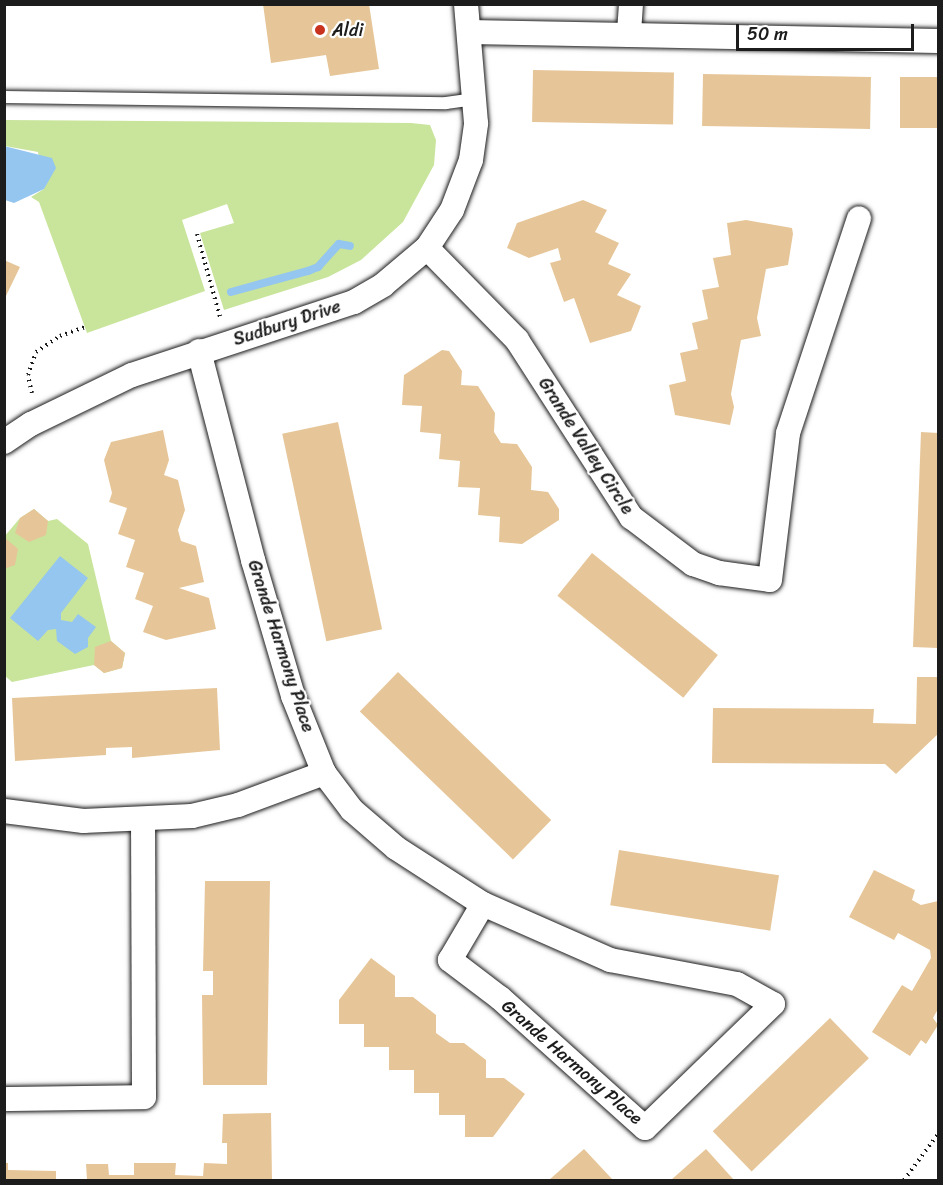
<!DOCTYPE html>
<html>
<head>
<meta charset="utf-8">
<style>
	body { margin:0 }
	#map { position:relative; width:943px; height:1185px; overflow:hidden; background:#fff; font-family:Sriracha,sans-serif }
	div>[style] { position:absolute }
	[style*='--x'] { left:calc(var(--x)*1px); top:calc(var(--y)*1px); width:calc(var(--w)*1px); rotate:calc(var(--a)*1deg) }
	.green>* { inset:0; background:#c9e49b }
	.water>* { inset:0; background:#94c6f0 }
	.stream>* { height:8px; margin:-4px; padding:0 4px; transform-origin:4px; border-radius:4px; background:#94c6f0 }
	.building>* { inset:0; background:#e6c698; transform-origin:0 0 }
	.path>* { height:4px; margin-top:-2px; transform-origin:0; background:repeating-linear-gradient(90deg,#1c1c1c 0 1.5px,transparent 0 6px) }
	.roads { filter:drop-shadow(0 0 2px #1c1c1c) drop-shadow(0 0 2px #1c1c1c) }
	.lane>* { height:12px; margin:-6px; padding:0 6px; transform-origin:6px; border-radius:6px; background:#fff }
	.street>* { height:24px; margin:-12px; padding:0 12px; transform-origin:12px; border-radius:12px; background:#fff }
	.dots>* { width:16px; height:16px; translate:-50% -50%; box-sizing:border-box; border:3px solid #fff; border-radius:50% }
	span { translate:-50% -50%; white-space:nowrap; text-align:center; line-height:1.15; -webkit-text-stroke:4.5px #fff; paint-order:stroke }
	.poi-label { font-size:18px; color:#1c1c1c }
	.left { translate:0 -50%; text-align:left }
	.street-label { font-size:18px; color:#1c1c1c }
	.frame { position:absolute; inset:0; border:6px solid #1c1c1c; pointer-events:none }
	.scale { position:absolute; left:736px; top:24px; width:178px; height:27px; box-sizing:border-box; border:3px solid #1c1c1c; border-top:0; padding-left:8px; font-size:18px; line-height:21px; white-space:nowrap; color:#1c1c1c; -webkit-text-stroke:4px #fff; paint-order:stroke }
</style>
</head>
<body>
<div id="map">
	<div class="green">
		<i style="clip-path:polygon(4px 120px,411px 123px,430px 125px,436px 140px,434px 165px,403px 222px,361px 260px,328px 277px,224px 310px,200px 233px,234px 223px,227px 204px,182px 220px,205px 291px,87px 333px,39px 202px,31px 197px,44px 189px,38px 152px,5px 146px)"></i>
		<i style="clip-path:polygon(34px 509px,48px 521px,57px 519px,88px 544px,111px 641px,125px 653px,122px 668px,104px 673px,94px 665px,12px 682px,5px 676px,4px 537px,20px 518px)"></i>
	</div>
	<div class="water">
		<i style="clip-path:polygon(4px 146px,52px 158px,56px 168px,44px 189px,14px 203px,5px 200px)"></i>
		<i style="clip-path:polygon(60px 556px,88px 578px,61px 613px,61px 620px,72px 622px,78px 614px,96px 627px,88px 638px,88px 647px,75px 654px,57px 641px,56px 629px,48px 630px,38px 641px,10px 618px)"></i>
	</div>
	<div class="stream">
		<i style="--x:231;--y:292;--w:80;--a:-15.3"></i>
		<i style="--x:308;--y:271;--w:11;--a:-22"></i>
		<i style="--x:318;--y:267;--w:31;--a:-48"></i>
		<i style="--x:339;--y:244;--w:11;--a:10"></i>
	</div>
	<div class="building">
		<i style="clip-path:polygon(263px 4px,369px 4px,379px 69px,330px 76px,326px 55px,271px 63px)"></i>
		<i style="left:533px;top:70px;width:141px;height:52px;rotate:1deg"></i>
		<i style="left:703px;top:74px;width:168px;height:52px;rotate:1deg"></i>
		<i style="left:900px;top:77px;width:38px;height:51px"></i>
		<i style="clip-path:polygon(583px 200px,607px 210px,595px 232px,619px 243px,608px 264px,631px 274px,617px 295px,641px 306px,631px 331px,590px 343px,574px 298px,564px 302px,550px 263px,561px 260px,558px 248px,529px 258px,507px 248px,517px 223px)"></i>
		<i style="clip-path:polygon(746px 220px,792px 228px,793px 234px,788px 265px,766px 269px,757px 318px,761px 336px,741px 340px,731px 394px,734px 407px,730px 425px,675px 415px,669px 385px,686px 381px,680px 353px,698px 349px,692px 323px,708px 319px,702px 290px,719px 287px,713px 258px,731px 255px,727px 223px)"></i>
		<i style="clip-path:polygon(4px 260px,20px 267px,4px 300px)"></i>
		<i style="clip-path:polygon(442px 350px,449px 351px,462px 371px,461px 385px,478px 386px,495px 413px,494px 432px,501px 443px,517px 444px,532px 467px,531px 490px,548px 492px,559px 509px,559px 520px,522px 544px,499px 542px,500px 517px,478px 515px,480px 488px,458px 487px,460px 461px,439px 459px,441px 434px,420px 432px,422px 406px,402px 405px,404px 375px)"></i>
		<i style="left:338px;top:422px;width:212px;height:57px;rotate:78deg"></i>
		<i style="clip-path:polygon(163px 430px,169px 460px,164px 475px,178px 480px,185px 510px,178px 530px,181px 541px,196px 546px,204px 582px,179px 588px,209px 598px,216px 629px,166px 640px,143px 632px,153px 606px,135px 599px,144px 573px,126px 567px,135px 540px,118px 534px,127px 508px,109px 502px,112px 493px,104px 460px,111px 442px)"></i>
		<i style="clip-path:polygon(921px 432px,938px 433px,938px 648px,913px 647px)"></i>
		<i style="clip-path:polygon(34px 509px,48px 521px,46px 535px,29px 542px,15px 533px,20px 518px)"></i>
		<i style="clip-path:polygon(4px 537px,18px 549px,15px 565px,4px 569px)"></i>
		<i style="left:592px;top:553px;width:162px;height:55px;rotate:39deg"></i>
		<i style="clip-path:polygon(111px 641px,125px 653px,122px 668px,104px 673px,94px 665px,95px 647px)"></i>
		<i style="left:398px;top:672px;width:213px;height:55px;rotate:44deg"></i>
		<i style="clip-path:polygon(917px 677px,938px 677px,938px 734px,896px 774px,885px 764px,712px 763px,713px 708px,874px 709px,873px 723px,916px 724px)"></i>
		<i style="clip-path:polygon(217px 688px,220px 750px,132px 758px,132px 747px,106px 748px,106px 755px,15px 761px,12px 698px)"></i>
		<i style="left:619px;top:850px;width:162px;height:56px;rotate:9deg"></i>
		<i style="clip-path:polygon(874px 870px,915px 890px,912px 900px,921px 905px,938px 901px,938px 1009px,933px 1018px,938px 1025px,926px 1044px,921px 1040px,910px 1056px,872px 1032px,902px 985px,912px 991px,931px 958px,930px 950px,898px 933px,894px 940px,849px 917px)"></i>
		<i style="clip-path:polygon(205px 881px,270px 881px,267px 1085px,203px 1085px,202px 995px,213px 995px,213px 971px,203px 971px)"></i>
		<i style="clip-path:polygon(371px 958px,395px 976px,395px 997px,413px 997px,436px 1015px,436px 1033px,450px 1043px,464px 1043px,486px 1060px,486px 1078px,504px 1078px,525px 1094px,493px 1137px,465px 1137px,465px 1115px,439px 1115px,439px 1093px,414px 1093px,414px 1070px,389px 1070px,389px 1047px,364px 1047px,364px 1024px,339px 1024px,339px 1000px)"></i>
		<i style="left:830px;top:1018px;width:56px;height:163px;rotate:46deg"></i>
		<i style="clip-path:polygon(271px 1113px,272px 1180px,87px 1180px,86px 1164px,108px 1164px,109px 1175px,134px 1175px,134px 1163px,176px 1163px,175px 1175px,203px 1176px,204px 1163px,227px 1164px,227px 1143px,222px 1143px,223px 1114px)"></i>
		<i style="clip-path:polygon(584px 1149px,613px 1180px,549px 1180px)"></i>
		<i style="clip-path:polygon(706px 1149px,734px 1180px,671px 1180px)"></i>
		<i style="clip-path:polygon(4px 1163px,8px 1163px,8px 1170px,56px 1171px,56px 1180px,4px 1180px)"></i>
	</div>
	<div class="path">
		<i style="--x:197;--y:234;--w:86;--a:74.5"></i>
		<i style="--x:32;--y:393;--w:18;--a:-103"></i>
		<i style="--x:28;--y:375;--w:24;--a:-71"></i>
		<i style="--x:36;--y:352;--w:29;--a:-34"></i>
		<i style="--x:60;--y:336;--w:27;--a:-20"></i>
		<i style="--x:904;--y:1180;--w:57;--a:-53.5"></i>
	</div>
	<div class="roads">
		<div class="lane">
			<i style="--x:4;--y:97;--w:442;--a:0.8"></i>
			<i style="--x:446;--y:103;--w:29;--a:-8"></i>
		</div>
		<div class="street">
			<i style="--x:631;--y:4;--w:31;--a:94"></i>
			<i style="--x:629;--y:35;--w:309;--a:1.1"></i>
			<i style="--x:469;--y:32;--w:160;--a:1.1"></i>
			<i style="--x:427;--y:248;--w:129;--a:45.6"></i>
			<i style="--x:517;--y:340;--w:211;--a:57.2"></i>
			<i style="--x:631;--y:517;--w:78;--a:37.2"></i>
			<i style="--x:693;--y:564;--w:28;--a:19"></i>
			<i style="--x:719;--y:573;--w:51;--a:7.8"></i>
			<i style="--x:770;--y:580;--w:148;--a:-83"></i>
			<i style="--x:788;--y:433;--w:226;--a:-71.7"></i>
			<i style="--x:199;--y:351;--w:216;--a:75.5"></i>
			<i style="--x:253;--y:560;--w:142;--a:73.6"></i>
			<i style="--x:293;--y:696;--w:83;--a:68.1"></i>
			<i style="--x:324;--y:773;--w:46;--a:52.9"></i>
			<i style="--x:352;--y:810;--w:58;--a:40.8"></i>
			<i style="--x:396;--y:848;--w:103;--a:32.8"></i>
			<i style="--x:483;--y:904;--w:139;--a:23.8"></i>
			<i style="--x:610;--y:960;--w:129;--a:10.7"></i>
			<i style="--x:737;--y:984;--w:41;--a:29.1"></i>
			<i style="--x:773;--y:1004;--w:178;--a:135.9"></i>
			<i style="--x:645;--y:1128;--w:195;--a:-138.1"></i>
			<i style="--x:500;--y:998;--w:63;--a:-142.8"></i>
			<i style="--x:450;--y:960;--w:65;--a:-59.5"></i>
			<i style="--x:4;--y:442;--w:32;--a:-34"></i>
			<i style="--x:31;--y:424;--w:112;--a:-25.9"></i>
			<i style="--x:132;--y:375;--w:234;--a:-18.2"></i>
			<i style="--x:354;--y:302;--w:34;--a:-30"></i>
			<i style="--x:383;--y:285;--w:57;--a:-40.1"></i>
			<i style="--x:427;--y:248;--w:45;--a:-56.7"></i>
			<i style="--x:452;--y:210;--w:53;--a:-69.2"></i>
			<i style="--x:471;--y:160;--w:37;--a:-82"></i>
			<i style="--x:476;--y:123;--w:119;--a:-94.8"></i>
			<i style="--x:4;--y:811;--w:80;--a:7.2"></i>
			<i style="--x:83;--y:821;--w:109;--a:-2.6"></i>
			<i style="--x:192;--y:816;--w:47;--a:-13.4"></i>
			<i style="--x:238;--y:805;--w:92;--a:-20.4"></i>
			<i style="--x:4;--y:1099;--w:140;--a:-0.8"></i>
			<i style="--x:144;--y:1097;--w:276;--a:-90.2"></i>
		</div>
	</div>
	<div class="dots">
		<i style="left:320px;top:30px;background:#c8321e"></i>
	</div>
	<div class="poi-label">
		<span class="left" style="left:332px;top:30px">Aldi</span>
	</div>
	<div class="street-label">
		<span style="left:287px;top:323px;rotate:-18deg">Sudbury Drive</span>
		<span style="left:586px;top:446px;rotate:57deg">Grande Valley Circle</span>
		<span style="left:281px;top:646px;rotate:72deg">Grande Harmony Place</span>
		<span style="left:572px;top:1062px;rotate:41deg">Grande Harmony Place</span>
	</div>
	<div class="frame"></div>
	<div class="scale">50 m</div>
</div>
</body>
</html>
